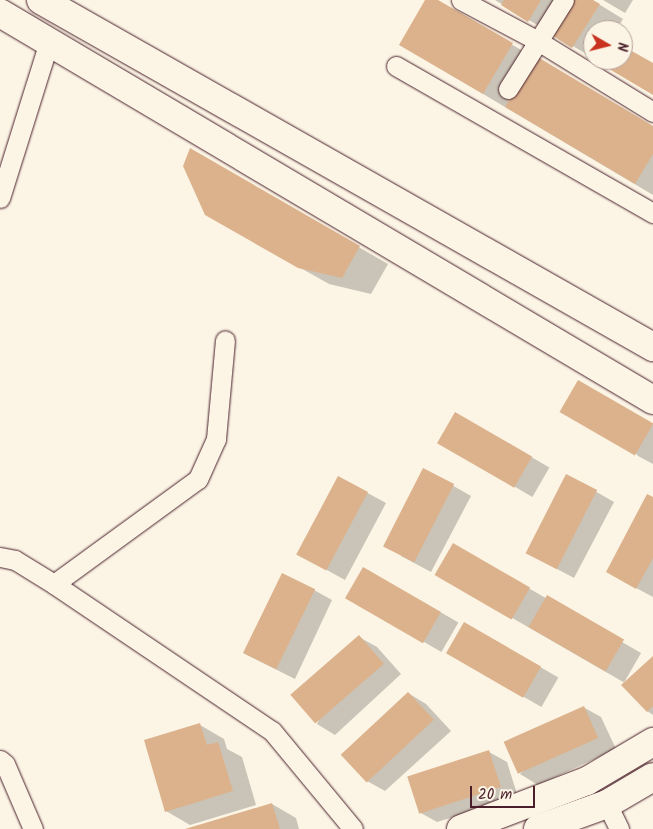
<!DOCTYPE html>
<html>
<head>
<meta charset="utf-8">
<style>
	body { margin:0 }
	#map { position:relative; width:653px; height:829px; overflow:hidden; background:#fcf5e5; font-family:Kalam,sans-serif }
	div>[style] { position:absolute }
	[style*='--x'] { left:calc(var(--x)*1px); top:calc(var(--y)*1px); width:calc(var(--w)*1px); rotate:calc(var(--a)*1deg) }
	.shadow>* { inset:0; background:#0003; transform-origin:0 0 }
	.building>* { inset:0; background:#dcb28d; transform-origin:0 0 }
	.roads { filter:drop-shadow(0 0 1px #4a1f2b) drop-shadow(0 0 1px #4a1f2b) }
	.street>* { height:19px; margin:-9.5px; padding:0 9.5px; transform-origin:9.5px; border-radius:9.5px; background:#fcf5e5 }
	.secondary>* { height:28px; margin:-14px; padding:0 14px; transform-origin:14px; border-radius:14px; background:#fcf5e5 }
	span { translate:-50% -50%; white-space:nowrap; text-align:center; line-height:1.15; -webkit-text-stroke:4px #fcf5e5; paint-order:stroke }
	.north { position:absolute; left:583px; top:20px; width:50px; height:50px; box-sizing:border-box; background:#fcf5e5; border:1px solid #b59f9b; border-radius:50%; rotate:98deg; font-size:14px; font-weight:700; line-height:20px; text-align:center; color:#4a1f2b }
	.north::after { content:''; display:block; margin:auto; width:18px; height:22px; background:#c8321e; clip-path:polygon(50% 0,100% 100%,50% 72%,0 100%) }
	.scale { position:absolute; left:470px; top:786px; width:65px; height:22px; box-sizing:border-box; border:2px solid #4a1f2b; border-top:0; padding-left:6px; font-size:15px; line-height:18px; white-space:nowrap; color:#4a1f2b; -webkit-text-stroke:4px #fcf5e5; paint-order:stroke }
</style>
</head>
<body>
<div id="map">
	<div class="shadow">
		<i style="clip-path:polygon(427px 0,436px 0,653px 127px,653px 195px,401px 45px)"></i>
		<i style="clip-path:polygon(495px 0,592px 0,623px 19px,616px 30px,593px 30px,593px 58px)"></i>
		<i style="clip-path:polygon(603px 0,633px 0,625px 13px)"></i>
		<i style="clip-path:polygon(190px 150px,388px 264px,371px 294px,329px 284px,235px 231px)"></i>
		<i style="clip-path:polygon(579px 382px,653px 425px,653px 464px,638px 456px)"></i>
		<i style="left:455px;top:413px;width:109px;height:34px;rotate:30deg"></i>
		<i style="clip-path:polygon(424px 469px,471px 496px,431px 572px,401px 556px)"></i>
		<i style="clip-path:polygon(567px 475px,614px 502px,574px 578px,544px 562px)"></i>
		<i style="clip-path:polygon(338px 477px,386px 503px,345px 580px,316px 564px)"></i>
		<i style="clip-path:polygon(653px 498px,653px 597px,625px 582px)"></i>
		<i style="left:454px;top:545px;width:216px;height:34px;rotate:30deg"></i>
		<i style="left:364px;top:568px;width:109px;height:34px;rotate:30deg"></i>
		<i style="clip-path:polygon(314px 590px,332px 600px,295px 679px,245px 654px)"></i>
		<i style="left:464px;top:623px;width:109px;height:34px;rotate:30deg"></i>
		<i style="clip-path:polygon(359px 637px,377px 647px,401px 674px,335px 735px,317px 724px)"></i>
		<i style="clip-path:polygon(653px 658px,653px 715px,647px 711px)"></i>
		<i style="clip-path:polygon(408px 693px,426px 704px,451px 731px,385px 791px,367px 781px)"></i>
		<i style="clip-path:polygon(583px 707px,601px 717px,616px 749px,538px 785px,520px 774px)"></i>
		<i style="clip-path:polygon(200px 725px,224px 739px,227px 749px,242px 757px,256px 805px,190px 825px,166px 811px)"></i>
		<i style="clip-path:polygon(489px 752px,507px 762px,518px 797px,437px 822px,419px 812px)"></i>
		<i style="clip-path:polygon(272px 804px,296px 818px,299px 829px,188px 829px)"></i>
	</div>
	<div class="building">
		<i style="clip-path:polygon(425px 0,438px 0,513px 43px,483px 94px,399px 45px)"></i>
		<i style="clip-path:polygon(504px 0,541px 0,528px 22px,501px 5px)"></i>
		<i style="clip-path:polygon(571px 0,593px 0,600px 4px,572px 48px,550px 34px)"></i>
		<i style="clip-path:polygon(623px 46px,653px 63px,653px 95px,594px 60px,623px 60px)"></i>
		<i style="clip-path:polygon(536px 56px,653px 126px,653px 154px,635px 184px,505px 107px)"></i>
		<i style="clip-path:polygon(190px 148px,360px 246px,342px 278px,298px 268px,205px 215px,183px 166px)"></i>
		<i style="left:578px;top:380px;width:87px;height:37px;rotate:30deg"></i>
		<i style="left:455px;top:412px;width:89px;height:36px;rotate:30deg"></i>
		<i style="left:423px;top:468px;width:35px;height:88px;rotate:27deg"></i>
		<i style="left:566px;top:474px;width:35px;height:89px;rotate:27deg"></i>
		<i style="left:338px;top:476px;width:34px;height:89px;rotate:28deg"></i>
		<i style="clip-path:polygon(647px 494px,653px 497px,653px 558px,636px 589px,606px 572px)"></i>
		<i style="left:453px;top:543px;width:89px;height:37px;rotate:30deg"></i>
		<i style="left:363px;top:567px;width:90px;height:36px;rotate:30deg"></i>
		<i style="left:282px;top:573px;width:37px;height:89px;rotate:26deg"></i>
		<i style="left:547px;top:595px;width:89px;height:37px;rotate:30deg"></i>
		<i style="left:464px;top:622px;width:89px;height:36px;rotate:30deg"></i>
		<i style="left:359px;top:635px;width:38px;height:91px;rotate:49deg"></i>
		<i style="clip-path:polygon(653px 656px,653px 706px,647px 712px,621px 685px)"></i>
		<i style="left:408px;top:692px;width:38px;height:92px;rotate:47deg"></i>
		<i style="left:584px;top:706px;width:35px;height:88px;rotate:66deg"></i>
		<i style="clip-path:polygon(200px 723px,207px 745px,218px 742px,233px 791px,165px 812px,144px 740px)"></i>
		<i style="left:489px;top:750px;width:39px;height:86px;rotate:72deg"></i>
		<i style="clip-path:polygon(272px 803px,280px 829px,185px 829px)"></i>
	</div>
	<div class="roads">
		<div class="street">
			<i style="--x:461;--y:0;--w:87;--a:28"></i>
			<i style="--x:538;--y:41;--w:135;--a:31.7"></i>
			<i style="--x:396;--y:66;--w:296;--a:29.8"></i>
			<i style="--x:508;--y:89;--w:105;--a:-57.8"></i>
			<i style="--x:0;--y:198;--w:164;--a:-72.6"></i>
			<i style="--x:0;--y:557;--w:15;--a:11"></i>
			<i style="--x:15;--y:560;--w:46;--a:31.6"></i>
			<i style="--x:54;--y:584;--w:263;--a:34"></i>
			<i style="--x:272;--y:731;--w:127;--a:50.4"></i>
			<i style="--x:54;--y:584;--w:178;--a:-36.1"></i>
			<i style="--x:198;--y:479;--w:44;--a:-65.8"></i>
			<i style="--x:216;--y:439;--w:99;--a:-84.8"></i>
			<i style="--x:0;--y:760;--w:6;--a:39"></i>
			<i style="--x:5;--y:764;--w:71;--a:66.7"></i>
			<i style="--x:607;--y:804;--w:28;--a:64"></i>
		</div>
		<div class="secondary">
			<i style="--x:41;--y:0;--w:704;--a:29.55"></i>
			<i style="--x:0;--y:13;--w:759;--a:30.65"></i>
			<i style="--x:461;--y:829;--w:135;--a:-20.9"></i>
			<i style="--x:587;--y:781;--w:77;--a:-30.6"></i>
			<i style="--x:538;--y:829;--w:73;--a:-19.9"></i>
			<i style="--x:607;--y:804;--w:53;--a:-30.4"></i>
		</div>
	</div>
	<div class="north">N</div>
	<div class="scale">20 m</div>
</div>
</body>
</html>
